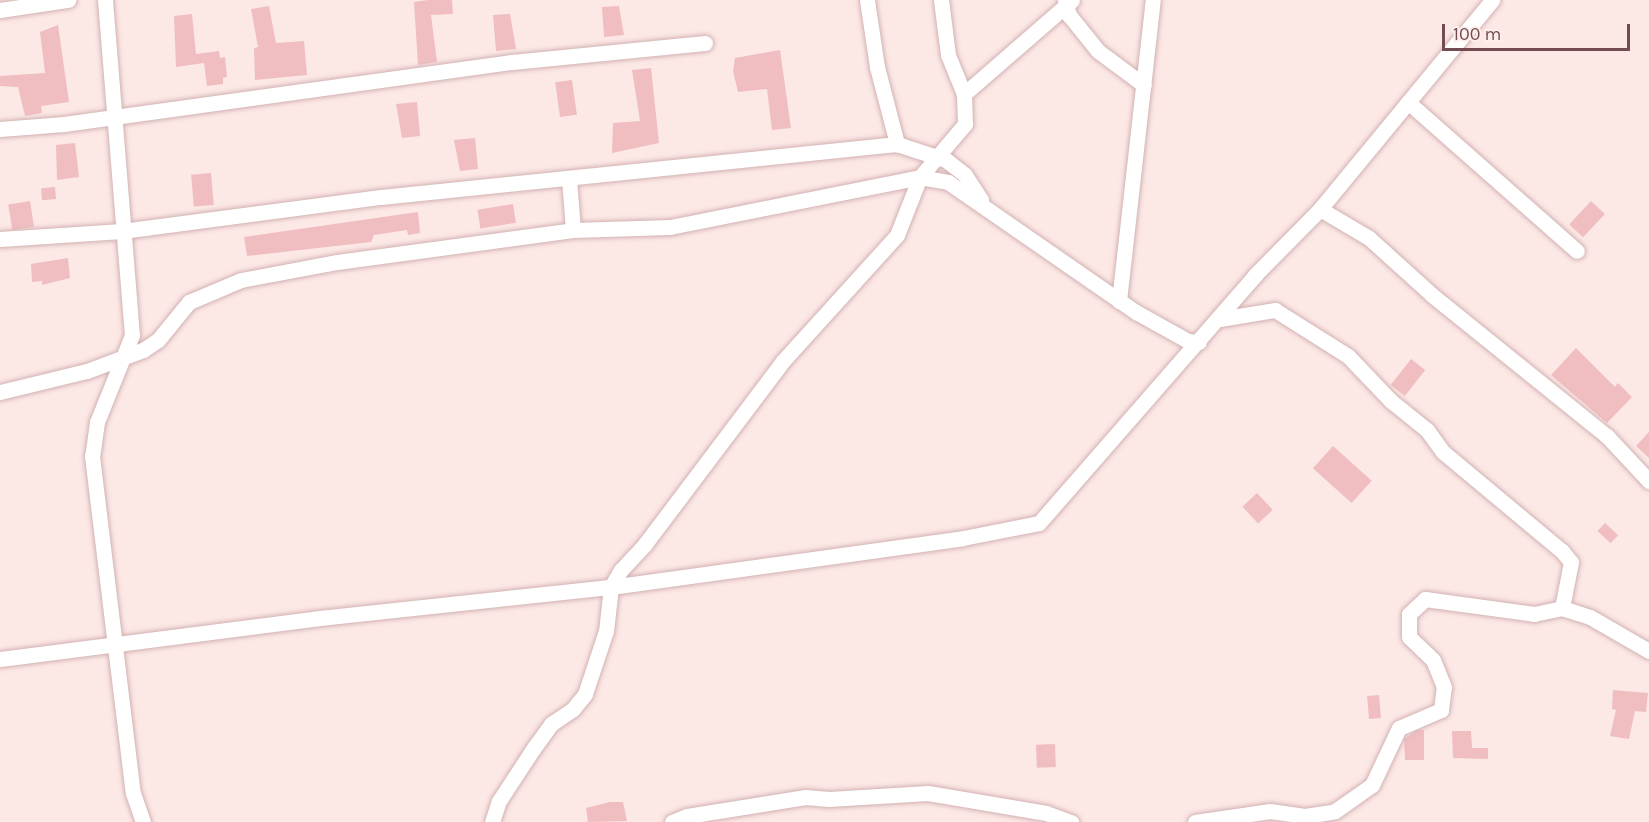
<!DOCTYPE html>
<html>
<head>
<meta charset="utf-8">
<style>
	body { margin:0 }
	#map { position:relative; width:1649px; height:822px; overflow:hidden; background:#fce8e5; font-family:Karla,sans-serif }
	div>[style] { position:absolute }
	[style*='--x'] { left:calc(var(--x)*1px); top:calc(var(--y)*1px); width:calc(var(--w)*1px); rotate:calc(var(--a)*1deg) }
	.building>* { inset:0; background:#f0bec1; transform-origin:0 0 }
	.roads { filter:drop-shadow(0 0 2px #d2b1b2) drop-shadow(0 0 2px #d2b1b2) }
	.minor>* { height:15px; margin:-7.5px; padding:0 7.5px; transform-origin:7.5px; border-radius:7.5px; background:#fff }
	span { translate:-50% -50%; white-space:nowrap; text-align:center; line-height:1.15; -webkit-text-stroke:4.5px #feeeeb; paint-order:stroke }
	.scale { position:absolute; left:1442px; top:24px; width:188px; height:27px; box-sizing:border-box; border:3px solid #744b50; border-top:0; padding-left:8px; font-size:18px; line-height:21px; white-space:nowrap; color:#744b50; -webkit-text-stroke:4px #feeeeb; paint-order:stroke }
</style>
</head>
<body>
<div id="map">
	<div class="building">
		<i style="clip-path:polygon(428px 0,452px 0,453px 14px,431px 15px,437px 62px,418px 65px,414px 2px)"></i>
		<i style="clip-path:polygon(269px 6px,276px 43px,304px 41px,307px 75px,255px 80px,254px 48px,258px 47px,251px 9px)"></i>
		<i style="clip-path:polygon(619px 6px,624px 35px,604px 37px,602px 7px)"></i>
		<i style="clip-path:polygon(192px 14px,196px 54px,219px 51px,220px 58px,225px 57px,227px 77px,223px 78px,223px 84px,207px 86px,204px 63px,176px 67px,174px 16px)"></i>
		<i style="clip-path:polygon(510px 14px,516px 49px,496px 51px,493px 15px)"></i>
		<i style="clip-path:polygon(58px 25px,69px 102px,41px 106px,42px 113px,25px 116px,18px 87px,0 86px,0 76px,45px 73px,40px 32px)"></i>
		<i style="clip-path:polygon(780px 50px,791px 128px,772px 130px,767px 89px,738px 92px,733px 71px,735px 58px)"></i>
		<i style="clip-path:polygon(651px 68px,659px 143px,612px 153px,613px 123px,640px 121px,632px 70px)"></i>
		<i style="left:572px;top:80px;width:35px;height:17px;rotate:82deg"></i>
		<i style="clip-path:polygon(417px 102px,420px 136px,402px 138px,396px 104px)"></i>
		<i style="clip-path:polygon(475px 138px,478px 169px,460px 171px,454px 140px)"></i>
		<i style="clip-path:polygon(75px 143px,79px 177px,57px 180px,56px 145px)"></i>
		<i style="left:211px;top:173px;width:32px;height:20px;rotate:85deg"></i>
		<i style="left:55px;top:187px;width:12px;height:14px;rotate:85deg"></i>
		<i style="left:30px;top:201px;width:26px;height:22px;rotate:81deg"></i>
		<i style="left:1591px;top:201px;width:19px;height:32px;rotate:43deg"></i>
		<i style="left:513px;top:204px;width:19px;height:36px;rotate:81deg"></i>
		<i style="clip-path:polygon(418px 212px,420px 233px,408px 235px,407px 230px,374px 235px,371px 242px,247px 256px,244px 237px)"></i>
		<i style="clip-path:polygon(68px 258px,70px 278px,42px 285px,42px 281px,32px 282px,31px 264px)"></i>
		<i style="clip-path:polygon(1576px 348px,1615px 387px,1618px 383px,1632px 397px,1607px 423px,1551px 375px)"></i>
		<i style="left:1411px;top:359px;width:18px;height:33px;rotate:38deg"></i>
		<i style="clip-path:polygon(1649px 432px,1649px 458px,1636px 446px)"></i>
		<i style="left:1333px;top:446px;width:52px;height:30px;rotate:42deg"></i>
		<i style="left:1257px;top:493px;width:23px;height:20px;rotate:47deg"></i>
		<i style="left:1605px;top:523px;width:18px;height:11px;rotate:43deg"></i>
		<i style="clip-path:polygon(1613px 690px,1648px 693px,1646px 712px,1635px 711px,1629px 739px,1610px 736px,1616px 710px,1612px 709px)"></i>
		<i style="left:1379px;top:695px;width:23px;height:12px;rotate:85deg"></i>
		<i style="clip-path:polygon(1418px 730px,1424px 730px,1424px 760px,1405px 760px,1404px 739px)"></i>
		<i style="clip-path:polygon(1452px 731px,1471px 731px,1472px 748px,1488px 748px,1488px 759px,1453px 758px)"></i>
		<i style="left:1055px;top:744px;width:23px;height:19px;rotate:88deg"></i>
		<i style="clip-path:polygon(610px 802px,623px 802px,627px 821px,588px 822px,586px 808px)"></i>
	</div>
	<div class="roads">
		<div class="minor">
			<i style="--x:105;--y:0;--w:336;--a:85.4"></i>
			<i style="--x:132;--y:335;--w:94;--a:111.9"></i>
			<i style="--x:97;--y:422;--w:34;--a:98"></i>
			<i style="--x:92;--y:456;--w:339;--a:83.1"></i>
			<i style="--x:133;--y:793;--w:31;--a:71"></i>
			<i style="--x:867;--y:0;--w:68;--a:81.5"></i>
			<i style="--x:877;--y:67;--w:80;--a:75.4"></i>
			<i style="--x:941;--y:0;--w:55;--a:82.7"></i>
			<i style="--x:948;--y:55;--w:42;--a:67.7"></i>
			<i style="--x:1065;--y:0;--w:16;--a:75"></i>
			<i style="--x:1069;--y:15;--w:46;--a:51.1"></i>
			<i style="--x:1098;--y:51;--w:57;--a:36.5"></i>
			<i style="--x:0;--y:10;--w:69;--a:-8.4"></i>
			<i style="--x:1408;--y:102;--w:225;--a:41.4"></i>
			<i style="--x:0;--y:129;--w:64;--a:-4.5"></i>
			<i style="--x:64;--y:124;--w:452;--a:-7.9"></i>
			<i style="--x:512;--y:62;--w:194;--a:-5.6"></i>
			<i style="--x:569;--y:179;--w:51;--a:85.5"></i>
			<i style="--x:1320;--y:209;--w:57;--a:30.6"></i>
			<i style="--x:1369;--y:238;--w:85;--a:42.1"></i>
			<i style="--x:1432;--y:295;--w:225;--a:38.9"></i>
			<i style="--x:1607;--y:436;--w:62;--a:47"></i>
			<i style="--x:0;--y:239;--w:122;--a:-3.8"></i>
			<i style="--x:122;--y:231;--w:261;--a:-7.5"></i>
			<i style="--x:381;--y:197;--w:519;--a:-5.86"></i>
			<i style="--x:897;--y:144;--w:52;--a:18.1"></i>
			<i style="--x:946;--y:160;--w:24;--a:38"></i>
			<i style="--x:965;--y:175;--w:30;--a:57"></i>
			<i style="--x:1119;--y:301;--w:303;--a:-83.6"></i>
			<i style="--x:1220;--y:319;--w:56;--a:-9.3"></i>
			<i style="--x:1275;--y:310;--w:86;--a:32.2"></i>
			<i style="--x:1348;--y:356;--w:62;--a:46.3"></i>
			<i style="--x:1391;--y:401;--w:46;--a:38.9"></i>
			<i style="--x:1427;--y:430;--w:27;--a:54"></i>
			<i style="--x:1443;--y:452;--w:155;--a:39.8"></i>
			<i style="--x:1562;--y:551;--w:14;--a:51"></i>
			<i style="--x:1571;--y:562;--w:47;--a:101.1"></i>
			<i style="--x:0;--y:392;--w:89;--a:-13.6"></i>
			<i style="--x:87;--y:371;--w:60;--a:-20.6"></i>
			<i style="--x:143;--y:350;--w:18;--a:-34"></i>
			<i style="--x:158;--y:340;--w:49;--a:-50.8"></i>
			<i style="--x:189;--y:302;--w:56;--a:-22.9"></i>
			<i style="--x:241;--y:280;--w:98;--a:-10.6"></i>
			<i style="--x:337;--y:262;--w:238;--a:-7.7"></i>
			<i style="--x:573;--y:230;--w:97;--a:-1.8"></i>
			<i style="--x:670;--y:227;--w:255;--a:-11.3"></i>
			<i style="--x:920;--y:177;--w:28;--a:10"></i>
			<i style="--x:948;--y:182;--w:229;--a:34.7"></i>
			<i style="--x:1136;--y:312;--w:60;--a:29.1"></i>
			<i style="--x:1188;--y:341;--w:11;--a:5"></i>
			<i style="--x:0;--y:659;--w:323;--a:-7.3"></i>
			<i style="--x:320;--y:618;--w:293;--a:-6.1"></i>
			<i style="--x:611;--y:587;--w:355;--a:-7.9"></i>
			<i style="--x:963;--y:538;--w:77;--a:-11.2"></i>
			<i style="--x:1039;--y:523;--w:329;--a:-48.9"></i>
			<i style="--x:1255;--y:275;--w:93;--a:-45.4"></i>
			<i style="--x:1320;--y:209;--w:271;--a:-50.5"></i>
			<i style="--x:492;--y:822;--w:22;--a:-72"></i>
			<i style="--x:499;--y:801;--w:62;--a:-56.8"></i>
			<i style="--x:533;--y:749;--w:31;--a:-54"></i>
			<i style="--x:551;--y:724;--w:27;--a:-34"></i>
			<i style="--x:573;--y:709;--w:19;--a:-51"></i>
			<i style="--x:585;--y:694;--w:66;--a:-71.6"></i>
			<i style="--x:606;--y:631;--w:44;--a:-83.5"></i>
			<i style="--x:611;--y:587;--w:20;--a:-60"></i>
			<i style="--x:621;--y:570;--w:35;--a:-47"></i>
			<i style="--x:645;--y:544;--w:228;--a:-53"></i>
			<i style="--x:782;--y:362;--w:171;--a:-47.8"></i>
			<i style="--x:897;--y:235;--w:62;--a:-68.4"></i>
			<i style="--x:920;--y:177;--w:70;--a:-49.7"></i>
			<i style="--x:965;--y:124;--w:30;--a:-92"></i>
			<i style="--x:964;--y:94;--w:143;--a:-41"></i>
			<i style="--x:672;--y:822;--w:16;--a:-22"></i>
			<i style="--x:687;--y:816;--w:120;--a:-9.1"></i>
			<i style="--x:805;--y:797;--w:24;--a:5"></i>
			<i style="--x:829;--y:799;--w:99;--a:-3.5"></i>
			<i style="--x:928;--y:793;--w:120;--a:9.6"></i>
			<i style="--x:1046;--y:813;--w:27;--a:20"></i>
			<i style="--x:1195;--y:822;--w:76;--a:-8.3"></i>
			<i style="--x:1270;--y:811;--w:35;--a:8"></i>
			<i style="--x:1305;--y:816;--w:30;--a:-9"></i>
			<i style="--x:1335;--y:811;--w:45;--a:-35.1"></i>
			<i style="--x:1372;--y:785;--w:63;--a:-64.7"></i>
			<i style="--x:1399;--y:728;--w:46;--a:-23.2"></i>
			<i style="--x:1441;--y:710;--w:23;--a:-83"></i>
			<i style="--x:1444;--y:687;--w:29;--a:-112"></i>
			<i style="--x:1433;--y:660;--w:33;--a:-136"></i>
			<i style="--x:1409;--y:637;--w:23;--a:-90"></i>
			<i style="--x:1409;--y:614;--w:22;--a:-43"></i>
			<i style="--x:1425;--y:599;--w:110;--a:7.8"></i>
			<i style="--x:1534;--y:614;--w:29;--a:-12"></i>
			<i style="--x:1562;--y:608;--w:29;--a:18"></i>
			<i style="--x:1590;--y:617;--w:68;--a:30"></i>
		</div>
	</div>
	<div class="scale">100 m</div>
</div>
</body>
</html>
